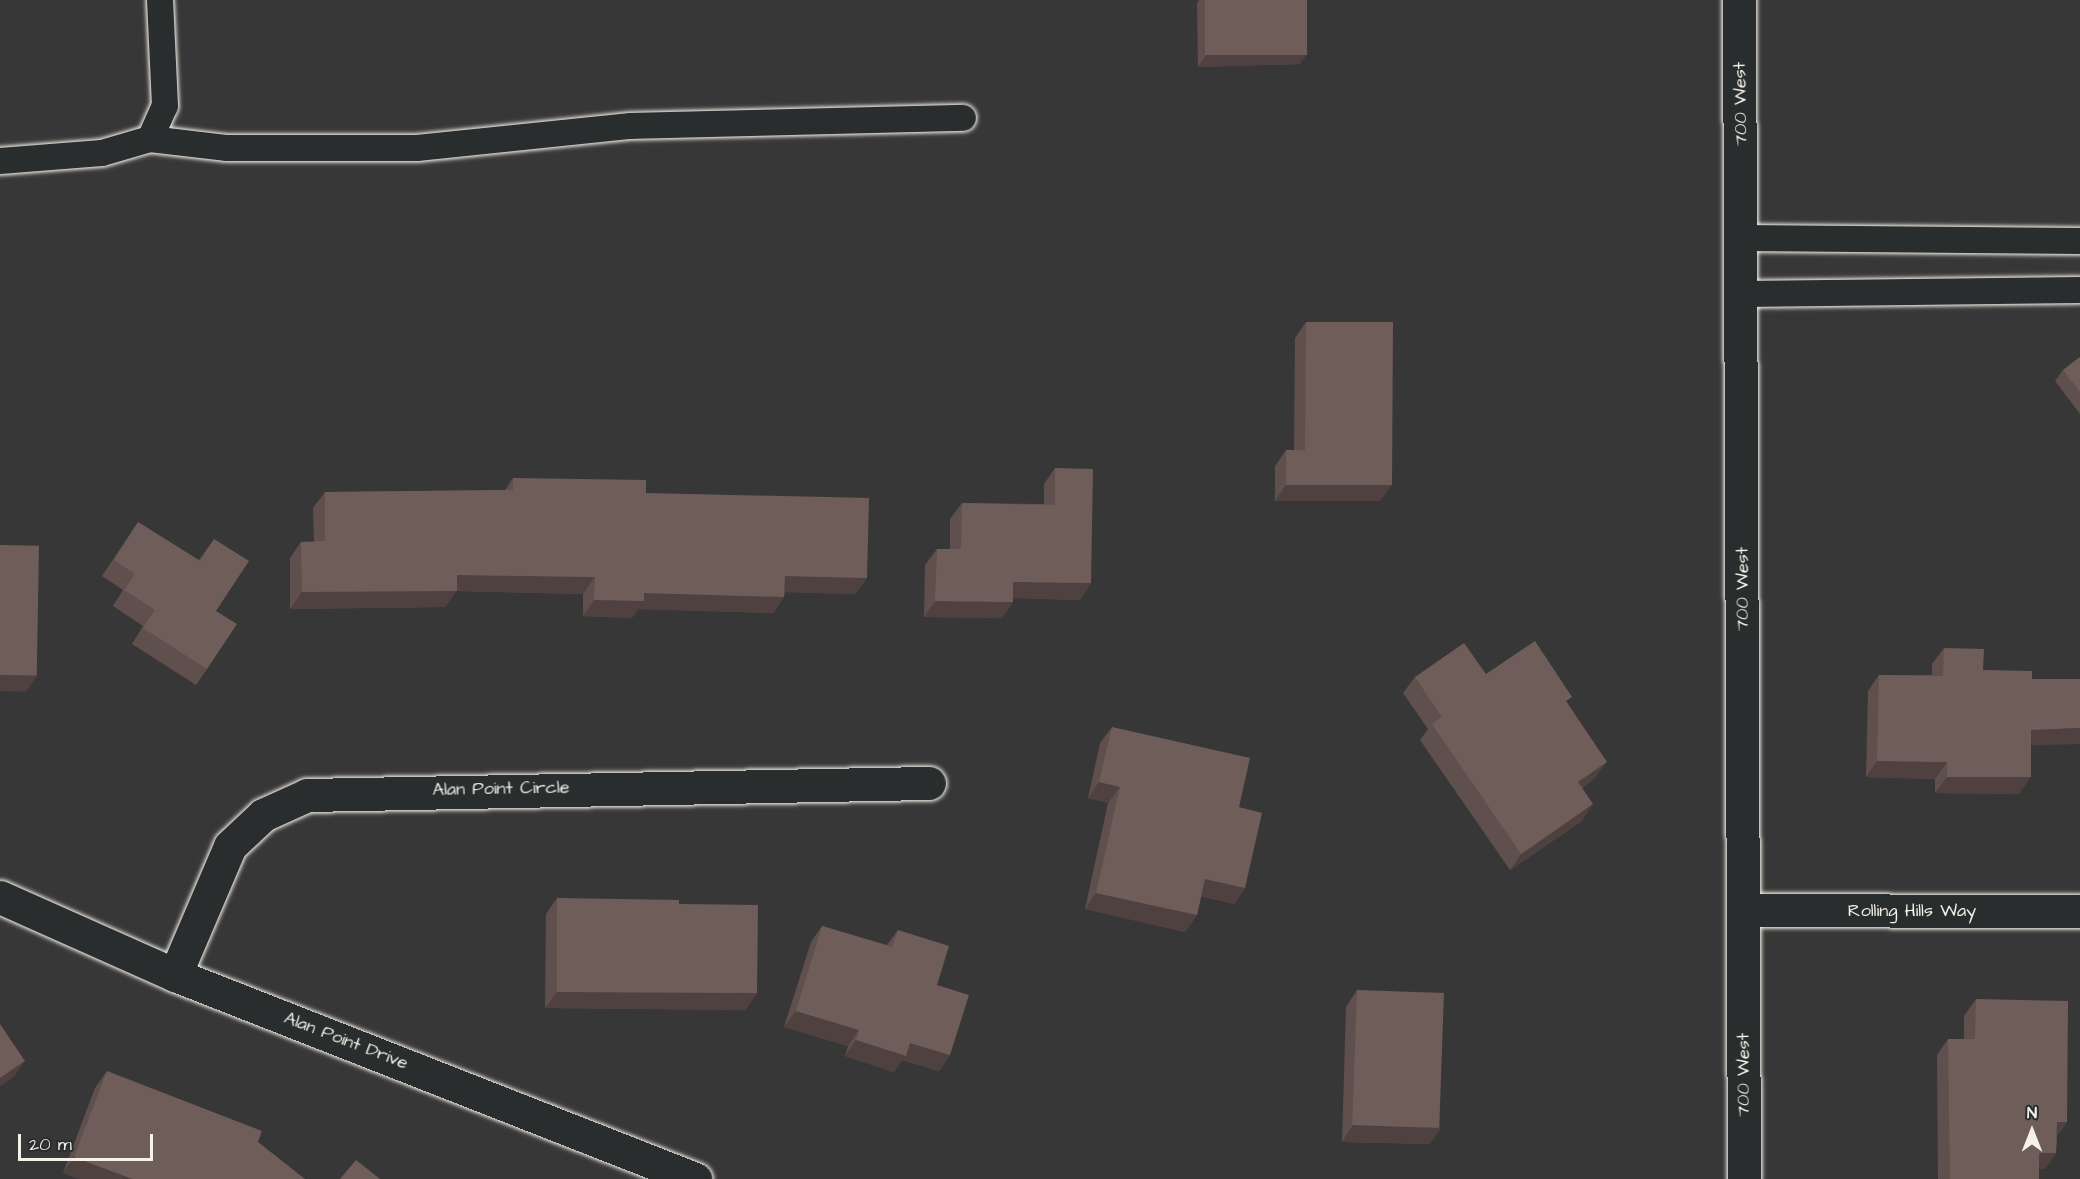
<!DOCTYPE html>
<html>
<head>
<meta charset="utf-8">
<style>
	body { margin:0 }
	#map { position:relative; width:2080px; height:1179px; overflow:hidden; background:#383737; font-family:"Architects Daughter",sans-serif }
	div>[style] { position:absolute }
	[style*='--x'] { left:calc(var(--x)*1px); top:calc(var(--y)*1px); width:calc(var(--w)*1px); rotate:calc(var(--a)*1deg) }
	.roads { filter:drop-shadow(0 0 2px #f4f1e8) drop-shadow(0 0 2px #f4f1e8) }
	.service>* { height:26px; margin:-13px; padding:0 13px; transform-origin:13px; border-radius:13px; background:#2a2d2e }
	.minor>* { height:33px; margin:-16.5px; padding:0 16.5px; transform-origin:16.5px; border-radius:16.5px; background:#2a2d2e }
	.tertiary>* { height:33px; margin:-16.5px; padding:0 16.5px; transform-origin:16.5px; border-radius:16.5px; background:#2a2d2e }
	.wall>* { inset:0; background:#5f504d }
	.shaded-wall>* { inset:0; background:#4e413f }
	.building>* { inset:0; background:#6f5d5a; transform-origin:0 0 }
	span { translate:-50% -50%; white-space:nowrap; text-align:center; line-height:1.15; -webkit-text-stroke:5px #2a2d2e; paint-order:stroke }
	.street-label { font-size:18px; color:#f4f1e8 }
	.north { position:absolute; left:2002px; top:1101px; width:60px; height:60px; -webkit-text-stroke:4px #2a2d2e; paint-order:stroke; rotate:0deg; font-size:16px; font-weight:700; line-height:24px; text-align:center; color:#f4f1e8 }
	.north::after { content:''; display:block; margin:auto; width:21px; height:27px; background:#f4f1e8; clip-path:polygon(50% 0,100% 100%,50% 72%,0 100%) }
	.scale { position:absolute; left:18px; top:1134px; width:135px; height:27px; box-sizing:border-box; border:3px solid #f4f1e8; border-top:0; padding-left:8px; font-size:18px; line-height:21px; white-space:nowrap; color:#f4f1e8; -webkit-text-stroke:4px #2a2d2e; paint-order:stroke }
</style>
</head>
<body>
<div id="map">
	<div class="roads">
		<div class="service">
			<i style="--x:150;--y:139;--w:78;--a:6.7"></i>
			<i style="--x:227;--y:148;--w:190;--a:0"></i>
			<i style="--x:417;--y:148;--w:215;--a:-5.9"></i>
			<i style="--x:631;--y:126;--w:332;--a:-1.4"></i>
			<i style="--x:0;--y:161;--w:102;--a:-4.5"></i>
			<i style="--x:102;--y:153;--w:50;--a:-16.3"></i>
			<i style="--x:150;--y:139;--w:36;--a:-66"></i>
			<i style="--x:165;--y:106;--w:106;--a:-92.7"></i>
			<i style="--x:1742;--y:238;--w:338;--a:0.5"></i>
			<i style="--x:1743;--y:294;--w:337;--a:-0.7"></i>
		</div>
		<div class="minor">
			<i style="--x:0;--y:897;--w:192;--a:24"></i>
			<i style="--x:175;--y:975;--w:559;--a:21.42"></i>
			<i style="--x:1744;--y:910;--w:336;--a:0.2"></i>
			<i style="--x:175;--y:975;--w:140;--a:-66.9"></i>
			<i style="--x:230;--y:846;--w:45;--a:-43.2"></i>
			<i style="--x:263;--y:815;--w:48;--a:-24.4"></i>
			<i style="--x:307;--y:795;--w:622;--a:-1.11"></i>
		</div>
		<div class="tertiary">
			<i style="--x:1739;--y:0;--w:1179;--a:89.76"></i>
		</div>
	</div>
	<div class="wall">
		<i style="clip-path:polygon(1199px 0,1307px 0,1300px 64px,1198px 67px,1197px 4px)"></i>
		<i style="clip-path:polygon(1306px 322px,1392px 485px,1380px 501px,1275px 501px,1275px 466px,1286px 450px,1294px 450px,1295px 338px)"></i>
		<i style="clip-path:polygon(2080px 357px,2080px 414px,2055px 381px,2063px 370px)"></i>
		<i style="clip-path:polygon(1055px 468px,1091px 583px,1080px 600px,1013px 598px,1013px 602px,1002px 618px,924px 617px,925px 565px,937px 549px,950px 549px,950px 519px,962px 503px,1044px 504px,1044px 484px)"></i>
		<i style="clip-path:polygon(513px 478px,646px 493px,867px 578px,855px 594px,785px 592px,784px 597px,773px 613px,638px 609px,632px 618px,583px 616px,583px 594px,456px 591px,445px 607px,290px 609px,290px 558px,301px 542px,314px 542px,313px 508px,325px 492px,505px 490px)"></i>
		<i style="clip-path:polygon(138px 522px,199px 560px,214px 539px,216px 611px,207px 669px,196px 685px,132px 644px,143px 626px,113px 606px,123px 590px,102px 576px)"></i>
		<i style="clip-path:polygon(1944px 648px,1983px 670px,2031px 746px,2019px 794px,1935px 793px,1935px 779px,1866px 777px,1868px 691px,1879px 675px,1932px 675px,1932px 664px)"></i>
		<i style="clip-path:polygon(1486px 674px,1567px 704px,1595px 778px,1582px 788px,1582px 821px,1510px 870px,1420px 740px,1428px 729px,1403px 693px,1415px 677px)"></i>
		<i style="clip-path:polygon(1112px 727px,1239px 807px,1245px 888px,1234px 904px,1201px 896px,1197px 915px,1185px 932px,1085px 909px,1108px 803px,1088px 798px,1100px 743px)"></i>
		<i style="clip-path:polygon(557px 898px,679px 904px,746px 1010px,545px 1008px,546px 914px)"></i>
		<i style="clip-path:polygon(822px 926px,887px 945px,898px 930px,937px 985px,950px 1055px,939px 1071px,902px 1060px,894px 1072px,845px 1056px,848px 1046px,784px 1027px,811px 942px)"></i>
		<i style="clip-path:polygon(1357px 990px,1430px 1144px,1342px 1142px,1346px 1007px)"></i>
		<i style="clip-path:polygon(1976px 999px,2067px 1122px,2057px 1136px,2056px 1153px,2045px 1169px,2039px 1169px,2039px 1179px,1938px 1179px,1937px 1055px,1948px 1039px,1964px 1039px,1964px 1016px)"></i>
		<i style="clip-path:polygon(107px 1071px,258px 1142px,63px 1173px,95px 1088px)"></i>
	</div>
	<div class="shaded-wall">
		<i style="clip-path:polygon(1308px 53px,1300px 64px,1198px 67px,1206px 55px)"></i>
		<i style="clip-path:polygon(1286px 485px,1392px 485px,1380px 501px,1275px 501px)"></i>
		<i style="clip-path:polygon(457px 575px,595px 577px,583px 594px,456px 591px,445px 607px,290px 609px,302px 592px)"></i>
		<i style="clip-path:polygon(785px 576px,867px 578px,855px 594px,774px 592px)"></i>
		<i style="clip-path:polygon(1013px 582px,1091px 583px,1080px 600px,1002px 598px)"></i>
		<i style="clip-path:polygon(644px 593px,784px 597px,773px 613px,638px 609px,632px 618px,583px 616px,594px 600px)"></i>
		<i style="clip-path:polygon(935px 601px,1013px 602px,1002px 618px,924px 617px)"></i>
		<i style="clip-path:polygon(0 675px,37px 676px,26px 692px,0 691px)"></i>
		<i style="clip-path:polygon(2080px 728px,2080px 744px,2020px 746px,2031px 730px)"></i>
		<i style="clip-path:polygon(1877px 761px,1947px 762px,1935px 779px,1866px 777px)"></i>
		<i style="clip-path:polygon(1607px 762px,1595px 778px,1566px 798px,1578px 782px)"></i>
		<i style="clip-path:polygon(1947px 777px,2031px 777px,2019px 794px,1935px 793px)"></i>
		<i style="clip-path:polygon(1099px 782px,1120px 787px,1108px 803px,1088px 798px)"></i>
		<i style="clip-path:polygon(1593px 804px,1582px 821px,1510px 870px,1521px 854px)"></i>
		<i style="clip-path:polygon(1205px 879px,1245px 888px,1234px 904px,1194px 895px)"></i>
		<i style="clip-path:polygon(1096px 893px,1197px 915px,1185px 932px,1085px 909px)"></i>
		<i style="clip-path:polygon(557px 992px,757px 993px,746px 1010px,545px 1008px)"></i>
		<i style="clip-path:polygon(796px 1011px,859px 1030px,848px 1046px,784px 1027px)"></i>
		<i style="clip-path:polygon(856px 1040px,910px 1043px,950px 1055px,939px 1071px,902px 1060px,894px 1072px,845px 1056px)"></i>
		<i style="clip-path:polygon(25px 1061px,14px 1077px,0 1086px,0 1078px)"></i>
		<i style="clip-path:polygon(2057px 1122px,2067px 1122px,2055px 1138px)"></i>
		<i style="clip-path:polygon(1353px 1125px,1441px 1128px,1430px 1144px,1342px 1142px)"></i>
		<i style="clip-path:polygon(2039px 1153px,2056px 1153px,2045px 1169px,2028px 1169px)"></i>
		<i style="clip-path:polygon(74px 1157px,132px 1179px,78px 1179px,63px 1173px)"></i>
	</div>
	<div class="building">
		<i style="left:1205px;top:0;width:102px;height:55px"></i>
		<i style="clip-path:polygon(1306px 322px,1393px 322px,1392px 485px,1286px 485px,1286px 450px,1305px 450px)"></i>
		<i style="clip-path:polygon(2080px 357px,2080px 392px,2063px 370px)"></i>
		<i style="clip-path:polygon(1055px 468px,1093px 469px,1091px 583px,1013px 582px,1013px 602px,935px 601px,937px 549px,961px 549px,962px 503px,1055px 505px)"></i>
		<i style="clip-path:polygon(513px 478px,646px 480px,646px 493px,869px 498px,867px 578px,785px 576px,784px 597px,644px 593px,644px 601px,594px 600px,595px 577px,457px 575px,457px 591px,302px 592px,301px 542px,325px 541px,325px 492px,513px 490px)"></i>
		<i style="clip-path:polygon(138px 522px,200px 561px,214px 539px,249px 561px,216px 611px,237px 624px,207px 669px,143px 628px,155px 610px,124px 590px,135px 574px,114px 560px)"></i>
		<i style="left:0;top:545px;width:39px;height:130px;rotate:1deg"></i>
		<i style="clip-path:polygon(1535px 641px,1572px 697px,1566px 701px,1607px 762px,1578px 782px,1593px 804px,1521px 854px,1432px 724px,1442px 717px,1415px 677px,1464px 643px,1486px 674px)"></i>
		<i style="clip-path:polygon(1944px 648px,1984px 649px,1983px 670px,2032px 671px,2032px 679px,2080px 679px,2080px 728px,2031px 730px,2031px 777px,1947px 777px,1947px 762px,1877px 761px,1879px 675px,1943px 676px)"></i>
		<i style="clip-path:polygon(1112px 727px,1250px 758px,1239px 807px,1262px 813px,1245px 888px,1205px 879px,1197px 915px,1096px 893px,1120px 787px,1099px 782px)"></i>
		<i style="clip-path:polygon(557px 898px,679px 900px,679px 904px,758px 905px,757px 993px,557px 992px)"></i>
		<i style="clip-path:polygon(822px 926px,892px 947px,898px 930px,949px 946px,937px 985px,969px 995px,950px 1055px,910px 1043px,906px 1056px,856px 1040px,859px 1030px,796px 1011px)"></i>
		<i style="left:1357px;top:990px;width:87px;height:135px;rotate:2deg"></i>
		<i style="clip-path:polygon(1976px 999px,2068px 1001px,2067px 1122px,2057px 1122px,2056px 1153px,2039px 1153px,2039px 1179px,1950px 1179px,1948px 1039px,1975px 1039px)"></i>
		<i style="clip-path:polygon(0 1024px,25px 1061px,0 1078px)"></i>
		<i style="clip-path:polygon(107px 1071px,262px 1131px,258px 1142px,305px 1179px,132px 1179px,74px 1157px)"></i>
		<i style="clip-path:polygon(356px 1160px,380px 1179px,340px 1179px)"></i>
	</div>
	<div class="street-label">
		<span style="left:1741px;top:104px;rotate:-91deg">700 West</span>
		<span style="left:1743px;top:589px;rotate:-90deg">700 West</span>
		<span style="left:501px;top:789px;rotate:-1deg">Alan Point Circle</span>
		<span style="left:1912px;top:911px">Rolling Hills Way</span>
		<span style="left:346px;top:1041px;rotate:21deg">Alan Point Drive</span>
		<span style="left:1744px;top:1075px;rotate:-90deg">700 West</span>
	</div>
	<div class="north">N</div>
	<div class="scale">20 m</div>
</div>
</body>
</html>
